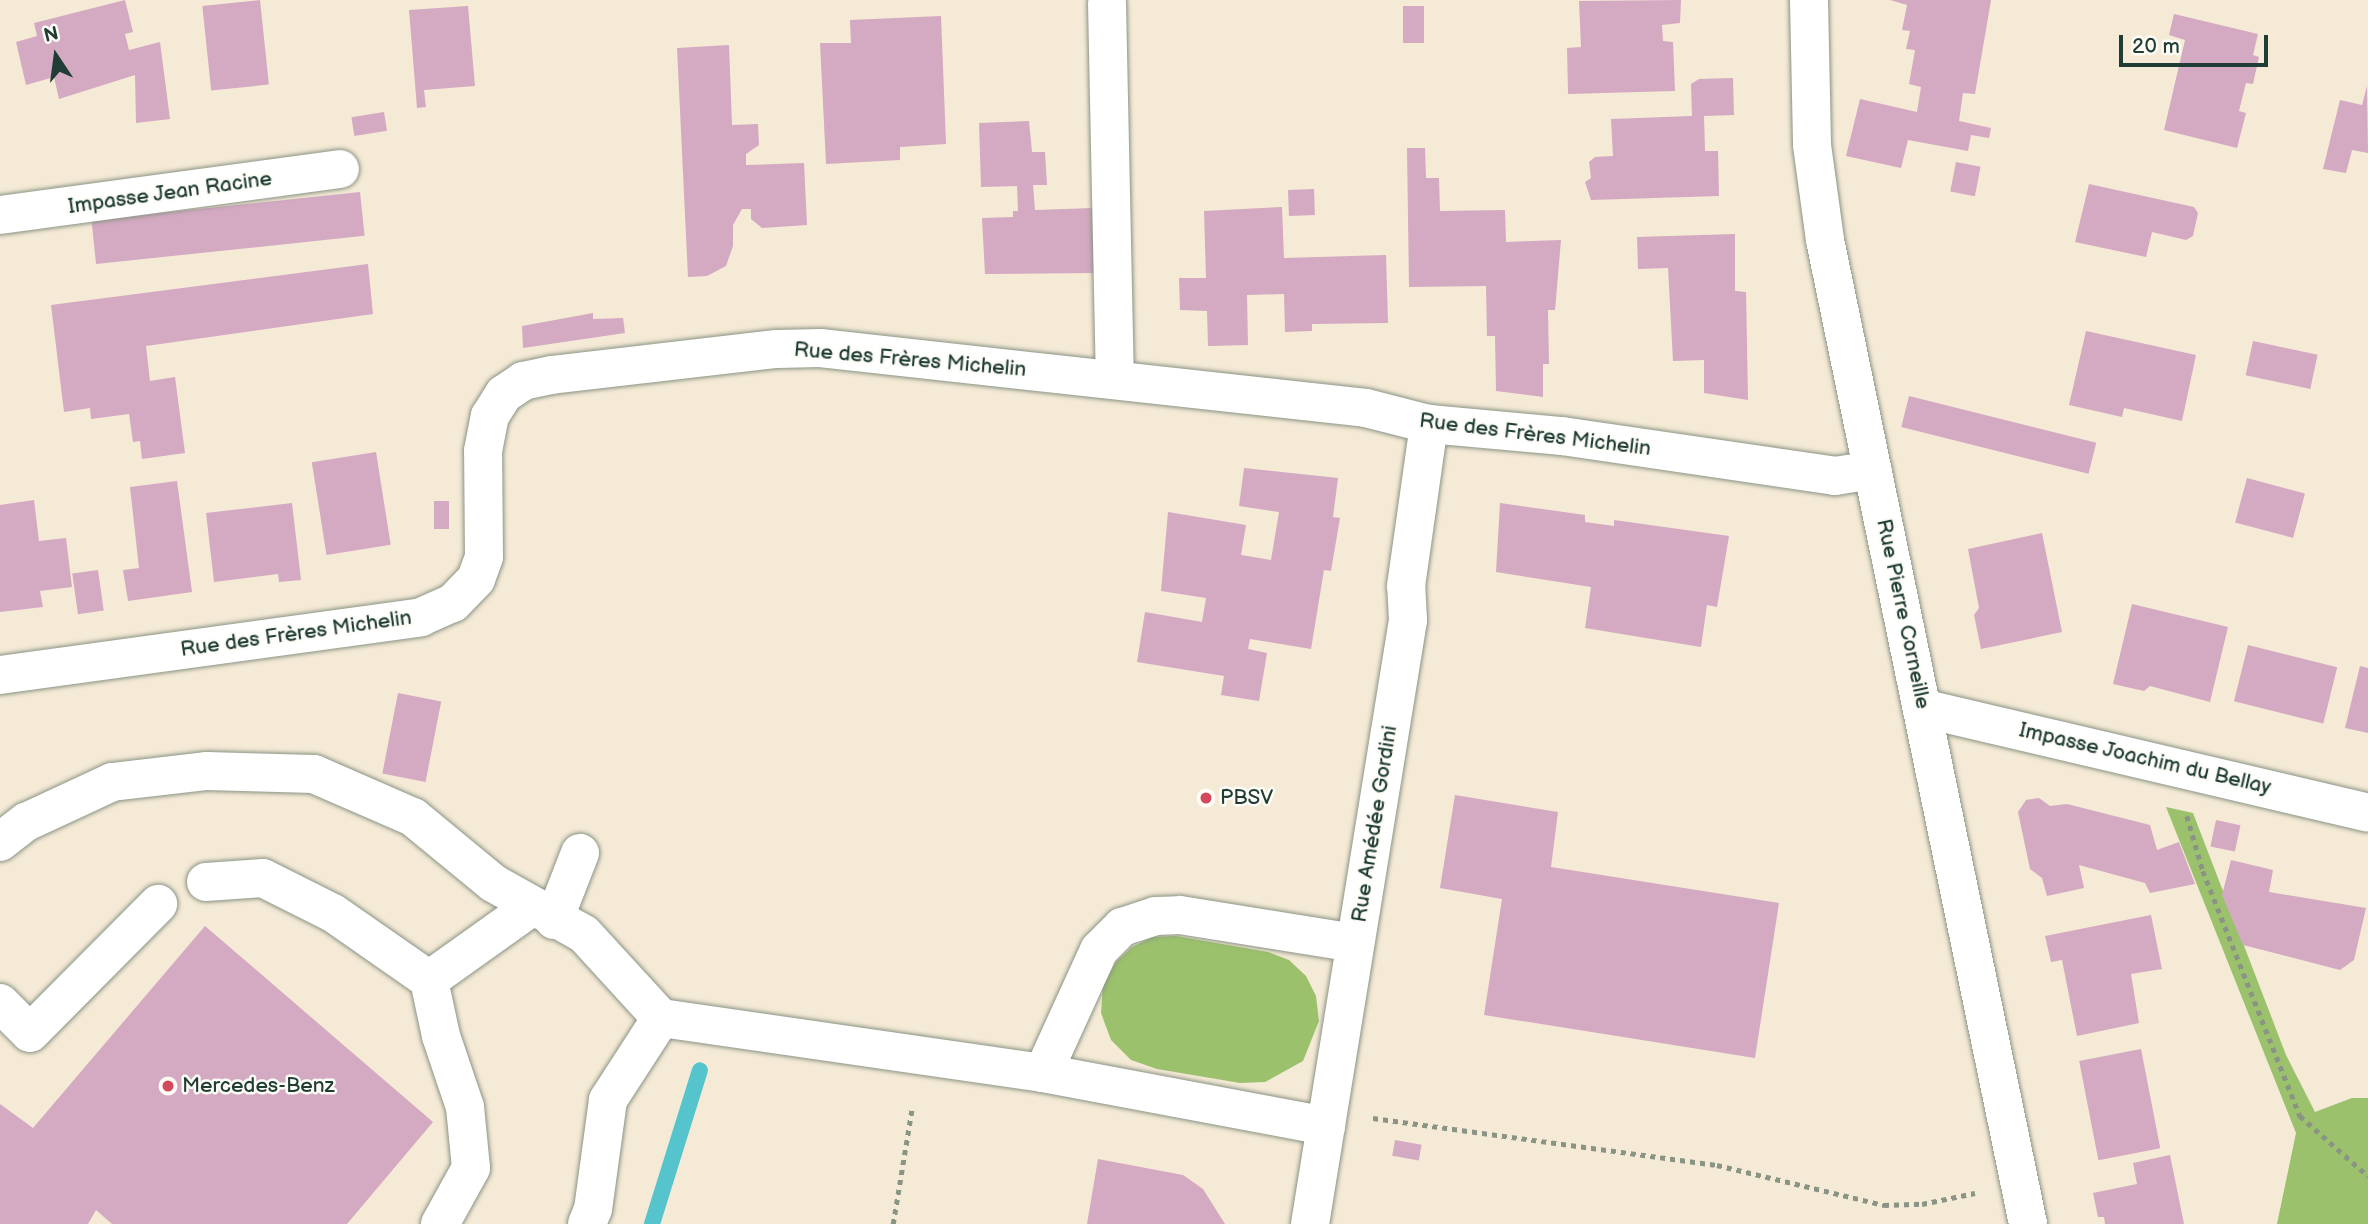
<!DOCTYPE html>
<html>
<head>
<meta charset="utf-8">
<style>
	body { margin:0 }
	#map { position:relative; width:2368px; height:1224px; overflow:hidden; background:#f5ead6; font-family:"Balsamiq Sans",sans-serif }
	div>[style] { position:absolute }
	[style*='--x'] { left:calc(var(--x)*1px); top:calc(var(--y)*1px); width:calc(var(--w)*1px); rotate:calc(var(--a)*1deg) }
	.green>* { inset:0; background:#9bc16c }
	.stream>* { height:16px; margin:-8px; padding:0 8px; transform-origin:8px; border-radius:8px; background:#56c4cc }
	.building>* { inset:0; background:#d4a9c2; transform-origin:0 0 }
	.path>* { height:4.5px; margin-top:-2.25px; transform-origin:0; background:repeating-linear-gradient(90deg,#8a9485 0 5px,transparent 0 10px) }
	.roads { filter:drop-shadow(0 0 2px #8a9485) drop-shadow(0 0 2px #8a9485) }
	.minor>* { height:38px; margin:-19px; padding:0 19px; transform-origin:19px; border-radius:19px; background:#fff }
	.dots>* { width:19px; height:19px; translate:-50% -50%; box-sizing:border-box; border:4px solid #fdfcf7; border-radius:50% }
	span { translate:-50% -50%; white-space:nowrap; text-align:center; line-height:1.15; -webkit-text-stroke:5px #fdfcf7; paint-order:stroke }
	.street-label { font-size:21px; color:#1f3d34 }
	.poi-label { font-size:21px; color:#1f3d34 }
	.left { translate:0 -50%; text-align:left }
	.north { position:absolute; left:21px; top:21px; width:70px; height:70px; -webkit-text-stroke:5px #fdfcf7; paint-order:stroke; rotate:347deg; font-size:19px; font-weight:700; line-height:28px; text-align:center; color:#1f3d34 }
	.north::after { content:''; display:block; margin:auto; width:24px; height:32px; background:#1f3d34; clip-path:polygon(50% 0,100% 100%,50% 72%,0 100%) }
	.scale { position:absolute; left:2119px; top:35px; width:149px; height:32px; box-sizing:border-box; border:4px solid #1f3d34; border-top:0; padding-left:9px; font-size:21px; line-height:24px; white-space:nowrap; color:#1f3d34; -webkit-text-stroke:5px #fdfcf7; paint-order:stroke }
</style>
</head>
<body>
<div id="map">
	<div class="green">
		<i style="clip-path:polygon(2166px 807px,2193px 813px,2286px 1055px,2315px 1112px,2352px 1098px,2368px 1098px,2368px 1224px,2277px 1224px,2296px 1133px)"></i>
		<i style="clip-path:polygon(1176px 936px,1268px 952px,1289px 960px,1306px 976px,1316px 996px,1319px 1021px,1303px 1061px,1265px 1082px,1240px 1083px,1157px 1069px,1131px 1060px,1111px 1040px,1101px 1013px,1103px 985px,1116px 962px,1132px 947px,1153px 937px)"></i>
	</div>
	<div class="stream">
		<i style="--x:652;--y:1224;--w:161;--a:-72.7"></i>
	</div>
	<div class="building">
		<i style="clip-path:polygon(125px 0,133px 32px,125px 34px,129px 50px,160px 42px,170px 119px,136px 123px,135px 75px,59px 99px,54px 77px,26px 85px,16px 42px,37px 36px,34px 23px)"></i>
		<i style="left:260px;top:0;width:85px;height:58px;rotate:84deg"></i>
		<i style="clip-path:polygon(1681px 0,1680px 23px,1662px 25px,1663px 41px,1673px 42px,1675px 91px,1568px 94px,1567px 48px,1581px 47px,1579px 1px)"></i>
		<i style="clip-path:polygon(1890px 0,1991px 0,1975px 94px,1963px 93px,1959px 121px,1991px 128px,1989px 138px,1971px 135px,1968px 151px,1908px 140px,1901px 168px,1846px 156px,1860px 99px,1917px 112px,1921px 87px,1909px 84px,1915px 50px,1906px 49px,1910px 31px,1902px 30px,1907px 5px)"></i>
		<i style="clip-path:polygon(468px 6px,475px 86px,424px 90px,426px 107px,417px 108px,409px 10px)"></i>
		<i style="left:1403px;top:6px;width:21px;height:37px"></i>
		<i style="clip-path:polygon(2174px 14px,2258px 34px,2253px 55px,2259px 57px,2253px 84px,2246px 83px,2239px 111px,2246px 113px,2237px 148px,2164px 130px,2185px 40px,2169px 35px)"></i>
		<i style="clip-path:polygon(941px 16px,946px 144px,900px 147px,900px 160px,826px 164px,820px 43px,851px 43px,850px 20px)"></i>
		<i style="clip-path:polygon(729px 45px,732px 125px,758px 124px,759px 145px,746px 154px,746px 165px,804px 163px,807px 225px,762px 228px,751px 219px,751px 209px,742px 209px,733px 225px,733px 246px,726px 266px,707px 276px,688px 277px,677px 48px)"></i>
		<i style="clip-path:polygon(1733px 78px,1734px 115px,1704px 116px,1705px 151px,1718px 151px,1719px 196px,1591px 200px,1585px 182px,1591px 178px,1589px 162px,1595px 157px,1613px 156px,1611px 119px,1692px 116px,1691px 84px,1699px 79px)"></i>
		<i style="clip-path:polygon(2367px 86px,2368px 153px,2352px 150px,2346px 173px,2323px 169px,2340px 100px,2362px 105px)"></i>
		<i style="left:384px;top:112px;width:19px;height:33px;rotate:81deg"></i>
		<i style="clip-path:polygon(1029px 121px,1032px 152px,1045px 152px,1047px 185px,1033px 185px,1035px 210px,1093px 208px,1095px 273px,985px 274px,982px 218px,1013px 217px,1013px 211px,1018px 211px,1017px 186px,981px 187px,979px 123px)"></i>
		<i style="clip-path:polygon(1407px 148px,1425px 148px,1426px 178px,1439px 178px,1440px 211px,1505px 210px,1506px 242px,1561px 240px,1555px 310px,1548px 310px,1549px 364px,1543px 364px,1543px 397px,1496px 391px,1495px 336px,1487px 336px,1486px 286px,1409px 287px)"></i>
		<i style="left:1956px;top:162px;width:25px;height:30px;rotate:11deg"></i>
		<i style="clip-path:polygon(2089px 184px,2194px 207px,2198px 213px,2193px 236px,2186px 240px,2152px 232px,2146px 257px,2075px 242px)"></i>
		<i style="left:1314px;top:189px;width:26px;height:26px;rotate:88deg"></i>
		<i style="left:360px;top:192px;width:44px;height:270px;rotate:84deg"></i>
		<i style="clip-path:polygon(1282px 207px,1284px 258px,1386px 255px,1388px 323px,1312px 324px,1312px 331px,1285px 332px,1284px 294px,1247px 295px,1248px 345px,1208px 346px,1207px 311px,1180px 310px,1179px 278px,1206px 278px,1204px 211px)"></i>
		<i style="clip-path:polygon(1735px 234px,1735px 291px,1746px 292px,1748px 400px,1704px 393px,1704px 360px,1673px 361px,1668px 268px,1638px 269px,1637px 237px)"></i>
		<i style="clip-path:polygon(368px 264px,373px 314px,146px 346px,150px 381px,175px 377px,185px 453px,142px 459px,140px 441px,133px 442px,129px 414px,91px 419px,90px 408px,64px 412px,51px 305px)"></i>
		<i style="clip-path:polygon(593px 313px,593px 319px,623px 318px,625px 333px,523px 348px,522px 326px)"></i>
		<i style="clip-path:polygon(2086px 331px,2196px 355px,2182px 421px,2124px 408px,2122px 417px,2069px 405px)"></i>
		<i style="left:2253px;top:341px;width:66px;height:35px;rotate:12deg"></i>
		<i style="left:1909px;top:396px;width:193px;height:32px;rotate:14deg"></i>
		<i style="left:376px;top:452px;width:94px;height:65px;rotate:81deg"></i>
		<i style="clip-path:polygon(1244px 468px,1338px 478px,1333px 517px,1340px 518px,1331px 571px,1324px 570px,1311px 649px,1250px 639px,1248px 649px,1267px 653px,1259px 701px,1221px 695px,1224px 676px,1137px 662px,1145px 612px,1202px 622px,1206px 598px,1161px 591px,1168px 512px,1246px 525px,1241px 555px,1271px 560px,1279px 512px,1239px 506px)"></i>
		<i style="left:2247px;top:478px;width:60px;height:46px;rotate:15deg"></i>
		<i style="clip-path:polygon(177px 481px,192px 592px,128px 601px,123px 570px,139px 568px,130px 487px)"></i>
		<i style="clip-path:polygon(34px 500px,39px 541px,66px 538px,72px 587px,40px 591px,43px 607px,0 612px,0 505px)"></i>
		<i style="left:434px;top:501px;width:15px;height:28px"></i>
		<i style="clip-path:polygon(292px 503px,301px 580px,279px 582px,278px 574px,214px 582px,206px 513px)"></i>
		<i style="clip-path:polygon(1500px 503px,1585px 515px,1585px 522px,1614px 526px,1614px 520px,1729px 536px,1717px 607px,1707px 605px,1701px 647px,1585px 628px,1591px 587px,1496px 572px)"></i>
		<i style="clip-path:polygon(2042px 533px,2062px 632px,1981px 649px,1974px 615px,1979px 608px,1968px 549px)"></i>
		<i style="left:98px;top:570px;width:41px;height:26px;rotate:82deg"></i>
		<i style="clip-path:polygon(2132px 604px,2228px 627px,2210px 702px,2150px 686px,2144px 691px,2113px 684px)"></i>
		<i style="left:2248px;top:645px;width:92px;height:58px;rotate:14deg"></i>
		<i style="clip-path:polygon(2360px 666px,2368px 668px,2368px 733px,2345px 728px)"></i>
		<i style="left:398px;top:693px;width:44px;height:82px;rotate:11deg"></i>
		<i style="clip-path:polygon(1455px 795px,1558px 812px,1551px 867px,1779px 903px,1755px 1058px,1484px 1015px,1502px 899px,1440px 888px)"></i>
		<i style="clip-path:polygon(2039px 798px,2050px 806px,2067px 804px,2150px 825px,2157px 850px,2179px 842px,2195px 884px,2150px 893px,2145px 883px,2079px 865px,2084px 888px,2047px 896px,2042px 878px,2030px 869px,2018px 812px,2026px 800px)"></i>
		<i style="left:2216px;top:820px;width:25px;height:27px;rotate:12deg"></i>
		<i style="clip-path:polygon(2231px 860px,2273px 870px,2269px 892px,2366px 908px,2354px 960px,2340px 970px,2243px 945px,2222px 895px)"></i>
		<i style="clip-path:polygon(2151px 915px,2162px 969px,2131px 974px,2139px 1023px,2077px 1036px,2062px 960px,2051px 962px,2045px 936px)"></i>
		<i style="clip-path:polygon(205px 926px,433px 1122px,347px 1224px,112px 1224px,96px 1210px,88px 1224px,0 1224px,0 1104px,33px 1128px)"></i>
		<i style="left:2141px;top:1049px;width:101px;height:63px;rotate:79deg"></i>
		<i style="left:1395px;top:1140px;width:27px;height:16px;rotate:10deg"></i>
		<i style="clip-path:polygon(2170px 1155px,2184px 1224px,2105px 1224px,2104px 1217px,2098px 1217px,2093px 1193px,2137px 1184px,2133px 1163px)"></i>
		<i style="clip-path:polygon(1098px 1159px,1183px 1175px,1203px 1189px,1225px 1224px,1087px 1224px)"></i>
	</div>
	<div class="path">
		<i style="--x:2187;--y:816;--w:57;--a:73.8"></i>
		<i style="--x:2203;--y:871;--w:264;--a:68.4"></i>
		<i style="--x:2300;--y:1116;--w:91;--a:41.4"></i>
		<i style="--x:1373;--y:1118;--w:347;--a:7.8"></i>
		<i style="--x:1717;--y:1165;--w:172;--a:13.5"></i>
		<i style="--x:1884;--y:1205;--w:38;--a:-2"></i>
		<i style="--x:1922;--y:1204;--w:54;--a:-11.7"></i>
		<i style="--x:893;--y:1224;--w:118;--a:-80.7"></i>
	</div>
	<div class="roads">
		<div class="minor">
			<i style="--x:1809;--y:0;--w:145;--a:88.8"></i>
			<i style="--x:1812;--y:145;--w:96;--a:82.2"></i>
			<i style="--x:1825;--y:240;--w:1005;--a:78.34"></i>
			<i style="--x:1107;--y:3;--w:377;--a:88.8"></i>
			<i style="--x:0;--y:215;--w:343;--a:-7.7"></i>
			<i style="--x:0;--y:675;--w:425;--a:-7.8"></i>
			<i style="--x:421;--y:617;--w:35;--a:-24"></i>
			<i style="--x:453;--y:603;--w:33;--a:-46"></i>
			<i style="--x:476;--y:579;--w:23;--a:-70"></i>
			<i style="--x:484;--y:557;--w:106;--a:-90.5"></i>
			<i style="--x:483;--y:451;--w:36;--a:-79"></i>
			<i style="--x:490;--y:416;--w:26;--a:-58"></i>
			<i style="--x:504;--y:394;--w:23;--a:-34"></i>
			<i style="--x:523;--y:381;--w:29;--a:-12"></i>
			<i style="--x:551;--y:375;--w:227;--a:-6.6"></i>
			<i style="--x:777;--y:349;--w:43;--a:-1.3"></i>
			<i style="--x:820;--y:348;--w:549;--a:6.27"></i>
			<i style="--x:1366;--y:408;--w:65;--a:14.3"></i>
			<i style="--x:1429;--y:424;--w:134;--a:5.2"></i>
			<i style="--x:1562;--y:436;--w:276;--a:8.3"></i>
			<i style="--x:1835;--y:476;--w:38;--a:-9"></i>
			<i style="--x:1922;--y:708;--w:458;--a:13.2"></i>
			<i style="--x:0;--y:842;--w:33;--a:-38"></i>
			<i style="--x:26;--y:822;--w:95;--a:-24.9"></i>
			<i style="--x:112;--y:782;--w:96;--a:-6.6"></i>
			<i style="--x:207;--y:771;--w:107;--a:1.6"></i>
			<i style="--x:314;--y:774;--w:108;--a:23.5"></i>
			<i style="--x:413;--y:817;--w:104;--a:39.5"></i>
			<i style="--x:493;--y:883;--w:104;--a:29.3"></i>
			<i style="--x:584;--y:934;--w:114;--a:47.5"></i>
			<i style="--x:661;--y:1018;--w:98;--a:122.9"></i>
			<i style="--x:608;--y:1100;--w:110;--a:97.8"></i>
			<i style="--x:593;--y:1209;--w:16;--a:112"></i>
			<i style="--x:206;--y:882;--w:57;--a:-4"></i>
			<i style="--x:263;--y:878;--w:78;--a:26.6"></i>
			<i style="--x:333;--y:913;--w:117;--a:34.9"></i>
			<i style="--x:429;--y:980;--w:57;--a:77.9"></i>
			<i style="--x:441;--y:1036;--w:75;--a:71.3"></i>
			<i style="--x:465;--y:1107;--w:61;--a:84.4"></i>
			<i style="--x:471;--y:1168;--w:64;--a:119"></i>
			<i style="--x:554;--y:920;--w:72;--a:-68.8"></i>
			<i style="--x:429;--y:980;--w:124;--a:-35.5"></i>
			<i style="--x:0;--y:1003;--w:42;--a:45"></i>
			<i style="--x:30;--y:1033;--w:182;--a:-45.2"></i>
			<i style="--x:661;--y:1018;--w:386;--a:8.2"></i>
			<i style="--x:1043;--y:1073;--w:288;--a:10.6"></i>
			<i style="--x:1043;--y:1073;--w:135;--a:-65.5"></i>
			<i style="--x:1099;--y:950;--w:33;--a:-45"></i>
			<i style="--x:1122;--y:927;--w:35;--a:-18"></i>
			<i style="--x:1155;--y:916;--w:25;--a:-2"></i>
			<i style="--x:1180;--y:915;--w:177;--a:9.1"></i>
			<i style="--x:1310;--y:1224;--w:612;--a:-80.78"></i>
			<i style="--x:1408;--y:620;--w:34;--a:-93"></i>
			<i style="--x:1406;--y:586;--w:164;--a:-81.9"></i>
		</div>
	</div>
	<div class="dots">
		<i style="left:1206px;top:798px;background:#d1495b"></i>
		<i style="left:168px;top:1086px;background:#d1495b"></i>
	</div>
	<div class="street-label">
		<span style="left:170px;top:193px;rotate:-8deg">Impasse Jean Racine</span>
		<span style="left:910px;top:360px;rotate:5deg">Rue des Frères Michelin</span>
		<span style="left:1535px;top:435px;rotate:7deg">Rue des Frères Michelin</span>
		<span style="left:1903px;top:614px;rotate:78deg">Rue Pierre Corneille</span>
		<span style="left:296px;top:634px;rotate:-8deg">Rue des Frères Michelin</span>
		<span style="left:2145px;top:759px;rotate:13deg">Impasse Joachim du Bellay</span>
		<span style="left:1375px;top:824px;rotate:-81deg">Rue Amédée Gordini</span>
	</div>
	<div class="poi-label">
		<span class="left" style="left:1220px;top:798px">PBSV</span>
		<span class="left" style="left:182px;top:1086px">Mercedes-Benz</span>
	</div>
	<div class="north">N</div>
	<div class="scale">20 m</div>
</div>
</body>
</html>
